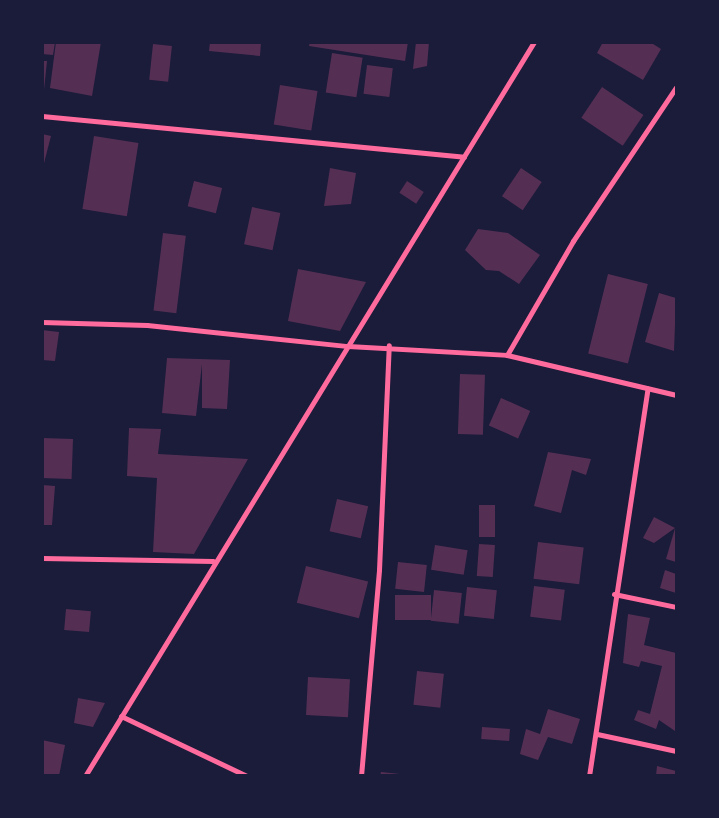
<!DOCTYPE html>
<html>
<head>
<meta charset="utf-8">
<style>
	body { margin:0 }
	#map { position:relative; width:719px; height:818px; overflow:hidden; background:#1b1b3a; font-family:"Public Sans",sans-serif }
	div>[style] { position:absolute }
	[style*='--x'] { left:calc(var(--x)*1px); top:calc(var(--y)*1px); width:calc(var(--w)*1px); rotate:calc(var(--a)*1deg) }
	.building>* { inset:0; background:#542f53; transform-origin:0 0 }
	.minor>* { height:5px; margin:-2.5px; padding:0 2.5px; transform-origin:2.5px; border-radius:2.5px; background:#ff6b9d }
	span { translate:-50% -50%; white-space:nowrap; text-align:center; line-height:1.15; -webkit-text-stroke:4.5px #1b1b3a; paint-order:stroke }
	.frame { position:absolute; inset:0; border:44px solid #1b1b3a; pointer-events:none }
</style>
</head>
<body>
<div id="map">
	<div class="building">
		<i style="clip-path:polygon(42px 42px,55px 42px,53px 55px,42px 54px)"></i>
		<i style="clip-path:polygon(56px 42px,101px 42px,92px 96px,50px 88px)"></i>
		<i style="clip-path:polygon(210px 42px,261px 42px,260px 56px,209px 51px)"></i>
		<i style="clip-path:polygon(310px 42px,408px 42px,405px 61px,309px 46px)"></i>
		<i style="clip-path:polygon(416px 42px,429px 42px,427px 66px,413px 69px)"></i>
		<i style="clip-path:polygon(603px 42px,650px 42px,661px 49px,643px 80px,597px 53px)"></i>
		<i style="left:153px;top:44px;width:19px;height:36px;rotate:6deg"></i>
		<i style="left:332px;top:53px;width:31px;height:40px;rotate:9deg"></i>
		<i style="clip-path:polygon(42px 61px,47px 61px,44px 90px,42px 90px)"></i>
		<i style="left:367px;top:65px;width:26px;height:29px;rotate:7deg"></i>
		<i style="left:280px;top:85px;width:38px;height:40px;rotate:9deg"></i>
		<i style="left:602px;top:87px;width:50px;height:37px;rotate:34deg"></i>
		<i style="clip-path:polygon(42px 134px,51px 136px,43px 167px,42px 167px)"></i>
		<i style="left:94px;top:136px;width:45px;height:74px;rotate:9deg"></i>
		<i style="clip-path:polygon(330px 168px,356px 173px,351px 204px,324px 206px)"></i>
		<i style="left:521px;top:168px;width:25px;height:34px;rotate:34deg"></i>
		<i style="left:194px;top:181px;width:29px;height:26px;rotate:14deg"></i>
		<i style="left:407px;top:181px;width:20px;height:14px;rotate:33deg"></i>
		<i style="left:252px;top:207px;width:29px;height:38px;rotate:12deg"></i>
		<i style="clip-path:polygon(478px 229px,508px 233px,540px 255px,519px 284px,499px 271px,486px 270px,465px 250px)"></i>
		<i style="left:163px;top:233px;width:23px;height:78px;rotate:7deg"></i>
		<i style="clip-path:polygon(298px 269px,366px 282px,340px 331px,288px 321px)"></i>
		<i style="left:608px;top:274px;width:41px;height:82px;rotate:14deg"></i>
		<i style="clip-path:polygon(659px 293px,676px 298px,674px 351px,645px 342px)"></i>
		<i style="clip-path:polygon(42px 330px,59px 332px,55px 361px,42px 360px)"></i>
		<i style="clip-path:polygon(167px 358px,230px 360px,227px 409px,202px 408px,202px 364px,196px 416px,162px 413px)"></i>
		<i style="left:460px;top:374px;width:25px;height:60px;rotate:2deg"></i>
		<i style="left:501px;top:398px;width:32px;height:30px;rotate:24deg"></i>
		<i style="clip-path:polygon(129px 428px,161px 429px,158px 454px,248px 459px,194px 554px,153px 552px,157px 478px,127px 476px)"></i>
		<i style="left:42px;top:438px;width:31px;height:40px;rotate:2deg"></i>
		<i style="clip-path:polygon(548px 452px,591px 459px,586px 475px,572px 470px,561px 513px,534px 506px)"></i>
		<i style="clip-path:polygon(42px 485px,55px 486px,52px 525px,42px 525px)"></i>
		<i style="left:337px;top:499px;width:32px;height:33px;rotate:13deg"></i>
		<i style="left:479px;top:505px;width:16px;height:32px"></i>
		<i style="clip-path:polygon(654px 517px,675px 528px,654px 543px,643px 538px)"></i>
		<i style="clip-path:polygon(676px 525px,676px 562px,666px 559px)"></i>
		<i style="left:538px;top:542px;width:46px;height:37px;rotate:7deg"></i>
		<i style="left:479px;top:544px;width:16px;height:32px;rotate:4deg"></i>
		<i style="left:435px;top:545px;width:33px;height:25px;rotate:9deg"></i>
		<i style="left:398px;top:562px;width:29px;height:27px;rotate:6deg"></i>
		<i style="left:306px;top:566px;width:64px;height:38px;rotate:14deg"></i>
		<i style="clip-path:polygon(665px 570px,676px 574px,676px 593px,660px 588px)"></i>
		<i style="left:534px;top:586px;width:31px;height:31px;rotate:7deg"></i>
		<i style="left:467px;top:587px;width:30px;height:29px;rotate:6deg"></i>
		<i style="left:434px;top:590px;width:28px;height:31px;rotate:6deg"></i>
		<i style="left:395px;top:595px;width:36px;height:25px"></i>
		<i style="left:66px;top:609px;width:25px;height:21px;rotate:5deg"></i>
		<i style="clip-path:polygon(628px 614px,650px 618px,644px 645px,676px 653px,675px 731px,659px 720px,656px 729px,634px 720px,638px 710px,650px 714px,662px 666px,641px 661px,639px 667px,623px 663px)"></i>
		<i style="left:417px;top:671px;width:27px;height:34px;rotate:6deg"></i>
		<i style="left:308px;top:677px;width:42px;height:38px;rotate:3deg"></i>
		<i style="clip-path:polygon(78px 698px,105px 703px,93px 727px,74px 723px)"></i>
		<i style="clip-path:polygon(548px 709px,580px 719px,572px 744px,548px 737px,538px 760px,520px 754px,526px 729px,540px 734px)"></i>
		<i style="left:482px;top:727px;width:28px;height:12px;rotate:4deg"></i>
		<i style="clip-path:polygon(42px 740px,65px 745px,59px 776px,42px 776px)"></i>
		<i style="clip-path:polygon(657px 766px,676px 771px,676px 776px,656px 776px)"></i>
		<i style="clip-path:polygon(381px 772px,400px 774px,400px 776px,380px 776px)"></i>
	</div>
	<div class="minor">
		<i style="--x:42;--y:116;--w:424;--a:5.5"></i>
		<i style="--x:42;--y:322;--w:105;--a:1.6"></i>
		<i style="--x:147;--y:325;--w:202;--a:6"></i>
		<i style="--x:348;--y:346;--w:159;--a:3.2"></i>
		<i style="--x:507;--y:355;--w:174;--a:13.3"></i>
		<i style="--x:507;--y:355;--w:132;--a:-59.9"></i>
		<i style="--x:573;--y:241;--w:185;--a:-56.2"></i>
		<i style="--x:42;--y:558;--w:171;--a:1"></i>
		<i style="--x:614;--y:594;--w:63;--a:11.8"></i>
		<i style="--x:121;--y:716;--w:140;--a:25.5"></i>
		<i style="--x:597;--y:734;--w:81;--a:12.1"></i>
		<i style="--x:85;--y:776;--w:860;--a:-58.55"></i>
		<i style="--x:361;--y:776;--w:207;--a:-85"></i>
		<i style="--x:379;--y:570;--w:225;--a:-87.5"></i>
		<i style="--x:589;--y:776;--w:392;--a:-81.4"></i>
	</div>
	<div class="frame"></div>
</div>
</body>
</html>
